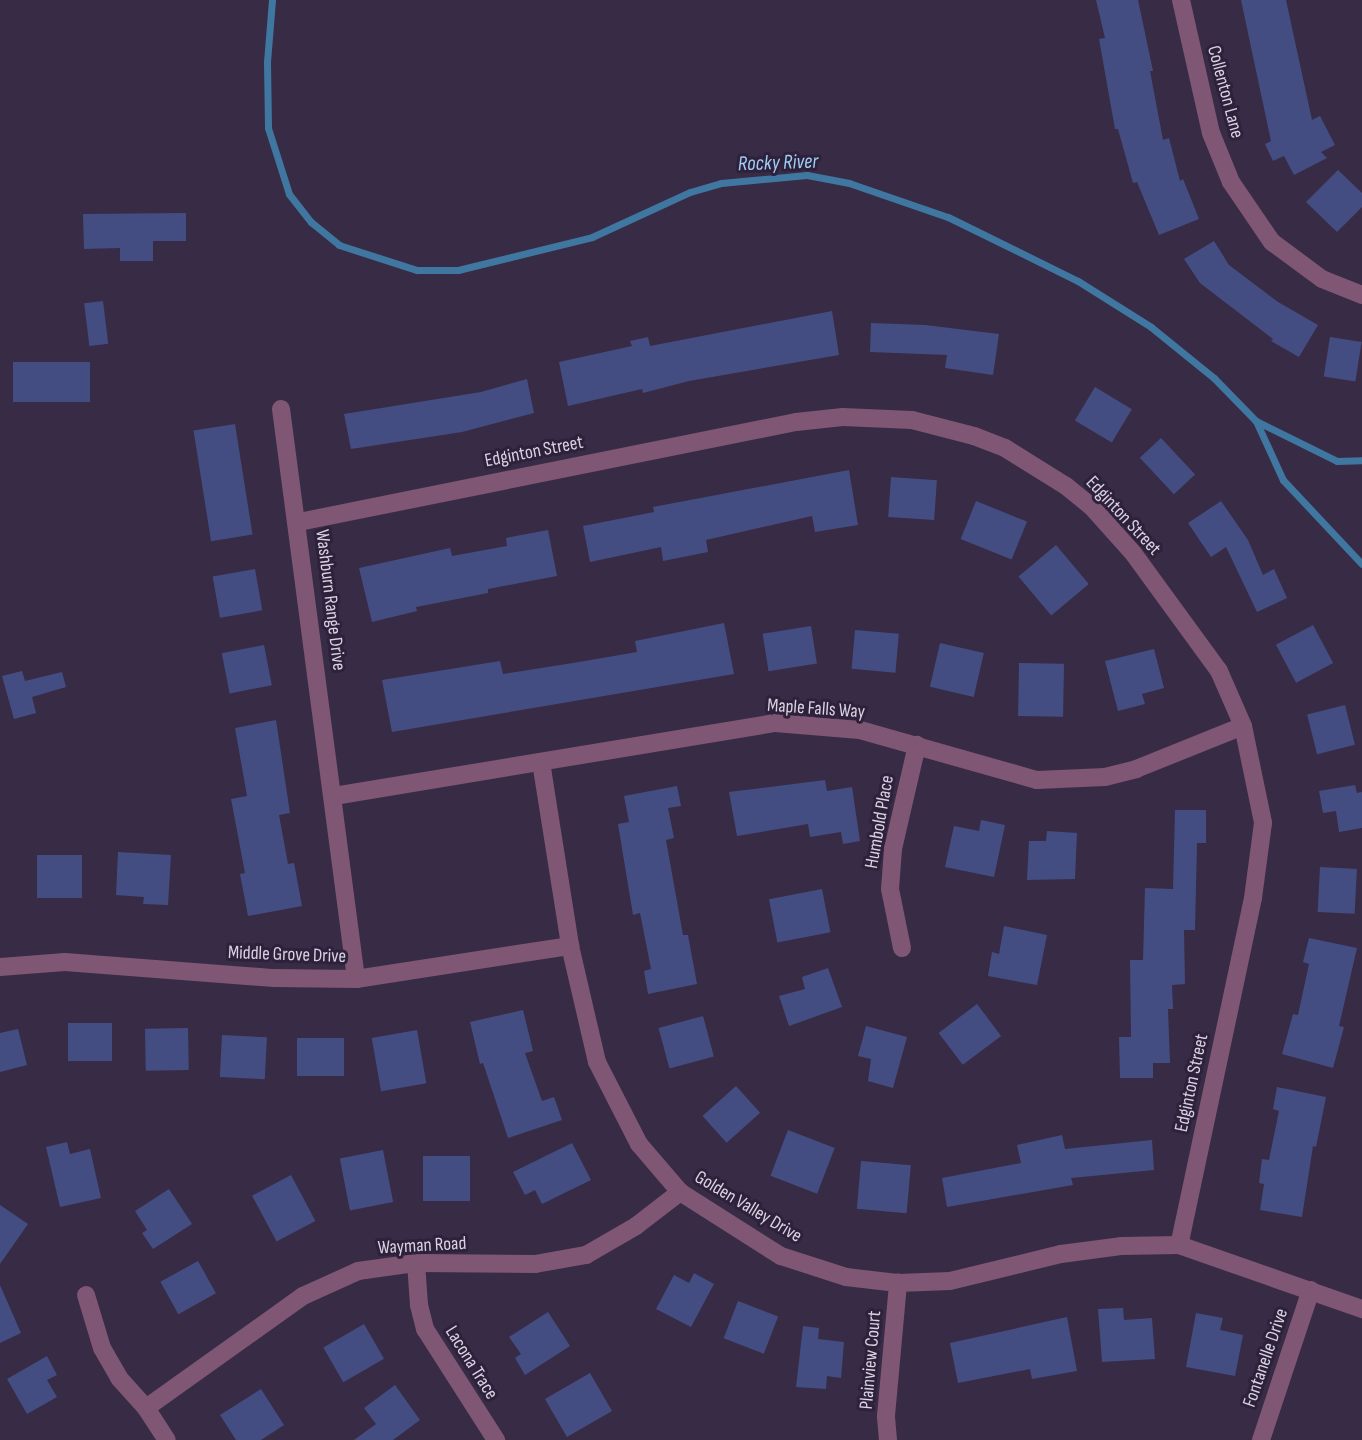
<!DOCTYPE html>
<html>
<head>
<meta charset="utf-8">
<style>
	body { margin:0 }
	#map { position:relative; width:1362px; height:1440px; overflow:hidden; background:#382b45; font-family:"Sofia Sans Condensed",sans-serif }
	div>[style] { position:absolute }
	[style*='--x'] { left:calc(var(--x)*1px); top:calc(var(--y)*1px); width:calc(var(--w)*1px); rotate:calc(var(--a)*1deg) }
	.stream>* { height:7px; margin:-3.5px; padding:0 3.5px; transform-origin:3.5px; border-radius:3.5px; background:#3f77a1 }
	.building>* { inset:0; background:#444d82; transform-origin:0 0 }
	.minor>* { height:18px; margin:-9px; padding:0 9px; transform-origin:9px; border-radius:9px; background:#7f5673 }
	span { translate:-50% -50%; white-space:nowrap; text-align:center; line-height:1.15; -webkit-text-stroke:6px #2e213b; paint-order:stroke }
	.street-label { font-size:19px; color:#d9d2e2 }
	.water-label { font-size:21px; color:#a0cef4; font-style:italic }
</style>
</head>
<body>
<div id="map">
	<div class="stream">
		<i style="--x:272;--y:0;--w:62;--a:94.6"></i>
		<i style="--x:267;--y:62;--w:66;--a:89.1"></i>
		<i style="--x:268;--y:128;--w:69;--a:72.3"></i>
		<i style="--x:289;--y:194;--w:36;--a:52"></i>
		<i style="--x:311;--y:222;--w:36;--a:39"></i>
		<i style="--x:339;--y:245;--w:82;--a:17.8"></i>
		<i style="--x:417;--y:270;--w:41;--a:0"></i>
		<i style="--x:458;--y:270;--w:138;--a:-13.8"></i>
		<i style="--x:592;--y:237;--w:108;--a:-24.7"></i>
		<i style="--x:690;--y:192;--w:32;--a:-16"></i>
		<i style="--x:721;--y:183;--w:86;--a:-5.3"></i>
		<i style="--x:807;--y:175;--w:43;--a:10.8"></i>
		<i style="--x:849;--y:183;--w:105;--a:19"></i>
		<i style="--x:948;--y:217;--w:145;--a:26.2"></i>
		<i style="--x:1078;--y:281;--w:86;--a:32.2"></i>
		<i style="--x:1151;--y:327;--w:81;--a:39"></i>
		<i style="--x:1214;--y:378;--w:60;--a:45.7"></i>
		<i style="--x:1256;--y:421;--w:65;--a:65.4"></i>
		<i style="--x:1283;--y:480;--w:115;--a:46.8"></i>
		<i style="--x:1256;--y:421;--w:90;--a:26.3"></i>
		<i style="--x:1337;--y:461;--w:25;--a:-2"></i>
	</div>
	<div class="building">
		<i style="clip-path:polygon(1096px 0,1138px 0,1153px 71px,1150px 71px,1163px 140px,1169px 138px,1180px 181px,1183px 179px,1199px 219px,1159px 235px,1137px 182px,1133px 183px,1118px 129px,1115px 129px,1099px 39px,1105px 38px)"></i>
		<i style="clip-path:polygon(1241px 0,1286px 0,1312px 120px,1320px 116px,1335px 145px,1321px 152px,1327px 158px,1294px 175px,1284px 156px,1273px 161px,1265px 144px,1271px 141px)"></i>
		<i style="clip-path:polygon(1338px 170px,1362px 193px,1362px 207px,1337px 232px,1306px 202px)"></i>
		<i style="clip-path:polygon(186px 213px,186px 241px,153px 241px,153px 261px,120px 261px,120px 248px,84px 249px,83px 214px)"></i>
		<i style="clip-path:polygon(1214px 241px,1229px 265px,1278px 302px,1318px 325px,1299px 357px,1271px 341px,1273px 339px,1200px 283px,1184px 259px)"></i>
		<i style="left:103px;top:301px;width:43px;height:19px;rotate:83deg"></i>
		<i style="clip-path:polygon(832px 311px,839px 355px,689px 381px,643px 393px,642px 389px,568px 406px,559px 362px,632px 346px,630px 341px,648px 337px,650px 346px)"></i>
		<i style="clip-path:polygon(871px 323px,925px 325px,999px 334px,993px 375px,945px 368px,947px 355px,870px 352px)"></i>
		<i style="left:1330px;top:337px;width:32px;height:40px;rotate:9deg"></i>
		<i style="left:13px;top:362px;width:77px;height:40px"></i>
		<i style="clip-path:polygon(527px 379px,534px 413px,462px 432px,351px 449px,344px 414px,481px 392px)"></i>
		<i style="left:1095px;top:387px;width:43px;height:39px;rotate:31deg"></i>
		<i style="left:235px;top:424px;width:112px;height:42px;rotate:81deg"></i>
		<i style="left:1161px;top:438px;width:50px;height:29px;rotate:47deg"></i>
		<i style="clip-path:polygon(849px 470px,858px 525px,815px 532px,812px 516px,706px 540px,708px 552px,663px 561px,661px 547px,590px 562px,583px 526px,654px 512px,653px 507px)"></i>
		<i style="left:891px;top:477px;width:46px;height:40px;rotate:4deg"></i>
		<i style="left:976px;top:501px;width:55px;height:41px;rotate:22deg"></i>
		<i style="clip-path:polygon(1221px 501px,1248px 540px,1263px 575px,1274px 569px,1287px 598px,1257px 612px,1226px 547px,1211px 557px,1188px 523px)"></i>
		<i style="clip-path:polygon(548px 530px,557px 576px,488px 589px,488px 593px,416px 607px,417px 611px,372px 622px,359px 568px,450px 548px,452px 556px,507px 546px,506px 538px)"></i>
		<i style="left:1056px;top:545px;width:51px;height:49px;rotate:50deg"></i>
		<i style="left:255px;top:569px;width:42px;height:43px;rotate:80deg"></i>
		<i style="clip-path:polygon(724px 623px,734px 674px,392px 732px,382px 680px,500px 661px,503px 674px,579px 662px,637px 652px,635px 641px)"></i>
		<i style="left:1313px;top:625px;width:43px;height:42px;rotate:62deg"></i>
		<i style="left:811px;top:626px;width:38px;height:49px;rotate:81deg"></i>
		<i style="left:855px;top:630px;width:44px;height:39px;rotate:5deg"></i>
		<i style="left:940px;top:643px;width:45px;height:45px;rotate:13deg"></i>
		<i style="left:264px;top:645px;width:41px;height:43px;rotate:79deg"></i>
		<i style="clip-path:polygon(1154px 649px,1164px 688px,1142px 694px,1145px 704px,1118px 711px,1105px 661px)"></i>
		<i style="left:1019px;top:663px;width:45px;height:53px;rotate:1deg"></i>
		<i style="clip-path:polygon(22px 671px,25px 681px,62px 672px,66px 687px,32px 697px,36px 713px,14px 719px,2px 676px)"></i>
		<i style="left:1345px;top:705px;width:41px;height:39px;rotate:76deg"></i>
		<i style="clip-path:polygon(276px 720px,290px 813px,279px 815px,288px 864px,294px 863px,302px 906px,248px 916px,240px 874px,245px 873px,231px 799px,247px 796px,235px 728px)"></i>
		<i style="clip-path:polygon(825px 780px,827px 791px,852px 787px,860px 841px,843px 844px,841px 832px,810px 837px,808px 824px,737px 836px,729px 792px)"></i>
		<i style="clip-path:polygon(1355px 785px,1357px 793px,1362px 792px,1362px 828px,1339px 832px,1336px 811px,1323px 813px,1319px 791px)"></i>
		<i style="clip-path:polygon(677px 786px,681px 806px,668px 808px,674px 838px,666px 840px,683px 935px,688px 935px,697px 984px,648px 994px,644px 971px,651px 969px,640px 913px,633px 915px,618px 824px,629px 822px,624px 796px)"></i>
		<i style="clip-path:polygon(1175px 810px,1206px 810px,1206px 843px,1197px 843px,1195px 930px,1184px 930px,1185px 984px,1172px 985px,1173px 1009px,1168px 1009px,1170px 1063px,1153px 1063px,1153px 1078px,1120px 1078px,1119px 1037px,1131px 1037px,1130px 960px,1143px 960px,1145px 888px,1173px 889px)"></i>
		<i style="clip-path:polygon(981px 820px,1005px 825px,994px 877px,945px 867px,954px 826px,979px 831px)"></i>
		<i style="clip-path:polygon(1047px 831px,1077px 833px,1075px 879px,1027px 880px,1029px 841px,1046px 841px)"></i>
		<i style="clip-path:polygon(118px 852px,171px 855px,168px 905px,143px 904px,144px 897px,116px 895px)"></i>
		<i style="left:37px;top:855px;width:45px;height:43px"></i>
		<i style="left:1320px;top:867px;width:37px;height:45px;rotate:3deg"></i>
		<i style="left:822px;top:889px;width:44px;height:54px;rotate:79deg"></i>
		<i style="clip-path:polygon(1004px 926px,1047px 935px,1037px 985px,988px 976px,992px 952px,999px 954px)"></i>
		<i style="clip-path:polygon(1309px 938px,1357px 948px,1339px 1026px,1344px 1027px,1333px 1068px,1282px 1054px,1293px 1014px,1298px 1015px,1309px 964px,1303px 962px)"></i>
		<i style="clip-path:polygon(828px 968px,842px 1007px,789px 1026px,779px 996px,805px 989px,802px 977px)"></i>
		<i style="left:977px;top:1004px;width:40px;height:48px;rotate:53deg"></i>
		<i style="clip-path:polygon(523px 1010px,533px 1051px,525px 1053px,542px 1101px,554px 1097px,562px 1120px,508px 1138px,483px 1063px,480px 1064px,470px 1022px)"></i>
		<i style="left:703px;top:1016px;width:42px;height:46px;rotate:75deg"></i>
		<i style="left:68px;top:1023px;width:44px;height:38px"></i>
		<i style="clip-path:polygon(866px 1026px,907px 1037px,893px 1088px,868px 1081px,871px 1059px,858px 1056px)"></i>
		<i style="left:188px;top:1028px;width:42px;height:43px;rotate:89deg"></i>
		<i style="clip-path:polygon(18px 1029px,27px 1065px,0 1072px,0 1033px)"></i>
		<i style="left:417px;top:1030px;width:54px;height:46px;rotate:80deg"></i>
		<i style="left:222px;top:1035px;width:45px;height:42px;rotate:3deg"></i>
		<i style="left:297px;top:1038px;width:47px;height:38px"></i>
		<i style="left:736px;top:1086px;width:36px;height:45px;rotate:48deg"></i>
		<i style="clip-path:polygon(1277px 1087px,1326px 1097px,1316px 1147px,1313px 1146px,1302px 1217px,1260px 1210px,1264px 1184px,1259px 1183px,1262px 1159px,1269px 1160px,1279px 1111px,1273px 1109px)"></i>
		<i style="left:788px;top:1130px;width:50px;height:49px;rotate:21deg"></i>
		<i style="clip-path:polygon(1062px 1135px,1065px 1149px,1152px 1140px,1154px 1170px,1071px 1178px,1073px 1185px,947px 1207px,942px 1178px,1021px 1163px,1017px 1145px)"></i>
		<i style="clip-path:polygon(67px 1142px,70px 1154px,90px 1149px,101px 1198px,60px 1207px,46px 1147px)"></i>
		<i style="clip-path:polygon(572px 1143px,591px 1180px,542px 1204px,535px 1190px,525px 1195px,513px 1172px)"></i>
		<i style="left:383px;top:1150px;width:53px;height:44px;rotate:79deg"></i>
		<i style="left:423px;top:1156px;width:47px;height:45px"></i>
		<i style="left:861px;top:1161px;width:50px;height:48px;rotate:5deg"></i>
		<i style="left:291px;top:1175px;width:52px;height:44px;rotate:62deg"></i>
		<i style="clip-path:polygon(169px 1189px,192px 1224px,153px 1249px,142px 1233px,147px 1230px,135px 1211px)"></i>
		<i style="clip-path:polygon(0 1205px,28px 1224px,0 1264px)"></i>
		<i style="left:198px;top:1261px;width:37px;height:43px;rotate:61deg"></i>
		<i style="clip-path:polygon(694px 1273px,714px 1284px,691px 1327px,656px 1309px,674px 1275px,689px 1283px)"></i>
		<i style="clip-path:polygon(0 1285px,21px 1333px,0 1343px)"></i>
		<i style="left:738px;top:1301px;width:43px;height:40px;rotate:21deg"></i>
		<i style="clip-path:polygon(1123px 1308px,1124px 1320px,1152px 1318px,1155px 1359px,1102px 1362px,1098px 1309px)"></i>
		<i style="clip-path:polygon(548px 1312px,570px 1346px,525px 1375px,515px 1358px,521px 1354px,509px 1337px)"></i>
		<i style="clip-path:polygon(1196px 1313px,1223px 1318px,1220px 1330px,1243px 1335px,1235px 1376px,1186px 1367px)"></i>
		<i style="clip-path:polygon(1067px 1317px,1077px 1371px,1032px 1379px,1030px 1369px,958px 1383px,950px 1343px)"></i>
		<i style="left:364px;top:1324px;width:40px;height:47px;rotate:60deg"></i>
		<i style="clip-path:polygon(803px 1326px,819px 1328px,818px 1339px,844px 1342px,841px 1378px,827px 1376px,826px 1389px,796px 1387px)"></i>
		<i style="clip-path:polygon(47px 1356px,57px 1375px,47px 1380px,57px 1397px,27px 1414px,7px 1379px)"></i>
		<i style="left:590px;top:1373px;width:44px;height:52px;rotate:60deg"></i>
		<i style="clip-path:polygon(395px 1385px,420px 1420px,393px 1440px,354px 1440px,376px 1424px,364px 1408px)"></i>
		<i style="clip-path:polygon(261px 1389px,284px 1425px,261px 1440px,236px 1440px,220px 1415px)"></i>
	</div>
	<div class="minor">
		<i style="--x:1181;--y:0;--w:136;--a:77.3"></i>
		<i style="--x:1211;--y:133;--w:53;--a:67.8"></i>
		<i style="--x:1231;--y:182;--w:73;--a:55.7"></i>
		<i style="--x:1272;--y:242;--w:62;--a:36.5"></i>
		<i style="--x:1322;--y:279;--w:43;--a:21.8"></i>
		<i style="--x:281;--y:409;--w:575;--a:82.5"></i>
		<i style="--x:299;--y:522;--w:507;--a:-11.38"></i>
		<i style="--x:796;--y:422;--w:47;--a:-6.1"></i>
		<i style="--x:843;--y:417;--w:69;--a:2.5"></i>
		<i style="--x:912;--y:420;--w:64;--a:14.5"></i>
		<i style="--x:974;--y:436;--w:33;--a:21"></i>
		<i style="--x:1005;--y:448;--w:72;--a:31.9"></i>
		<i style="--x:1066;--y:486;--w:32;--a:39"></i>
		<i style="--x:1091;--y:506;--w:63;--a:48.2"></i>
		<i style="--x:1133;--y:553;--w:146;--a:53.9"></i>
		<i style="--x:1219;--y:671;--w:60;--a:66.4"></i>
		<i style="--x:1243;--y:726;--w:99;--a:78.3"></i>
		<i style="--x:1263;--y:823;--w:76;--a:97.6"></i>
		<i style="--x:1253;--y:898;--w:355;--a:102"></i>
		<i style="--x:541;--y:762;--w:186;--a:81"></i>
		<i style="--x:570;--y:946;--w:119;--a:76.9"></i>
		<i style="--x:597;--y:1062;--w:92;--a:62.9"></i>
		<i style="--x:639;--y:1144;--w:63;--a:49.5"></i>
		<i style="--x:680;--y:1192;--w:120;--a:32.4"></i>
		<i style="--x:781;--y:1256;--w:68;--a:17.9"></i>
		<i style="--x:846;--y:1277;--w:52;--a:6.6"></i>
		<i style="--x:898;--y:1283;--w:52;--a:-2.2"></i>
		<i style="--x:950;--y:1281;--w:114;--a:-13.7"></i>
		<i style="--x:1061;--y:1254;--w:62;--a:-7.5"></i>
		<i style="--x:1122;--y:1246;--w:57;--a:-1"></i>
		<i style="--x:1179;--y:1245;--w:194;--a:19.3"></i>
		<i style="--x:334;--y:796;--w:447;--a:-9.4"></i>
		<i style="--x:775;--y:723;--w:85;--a:4.7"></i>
		<i style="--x:860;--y:730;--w:184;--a:15.8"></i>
		<i style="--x:1037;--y:780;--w:68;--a:-2.5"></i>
		<i style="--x:1105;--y:777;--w:32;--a:-14"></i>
		<i style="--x:1136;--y:769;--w:115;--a:-21.9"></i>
		<i style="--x:902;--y:948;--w:60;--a:-101.5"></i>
		<i style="--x:890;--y:889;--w:40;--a:-85.7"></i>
		<i style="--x:893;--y:849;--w:107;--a:-77"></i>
		<i style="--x:0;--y:967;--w:65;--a:-4.4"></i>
		<i style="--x:65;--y:962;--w:210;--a:4.4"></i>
		<i style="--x:274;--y:978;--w:82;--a:0.7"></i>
		<i style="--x:356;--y:979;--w:217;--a:-8.8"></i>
		<i style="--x:416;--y:1263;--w:42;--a:85.9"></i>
		<i style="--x:419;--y:1305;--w:25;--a:76"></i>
		<i style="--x:425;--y:1329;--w:132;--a:57.4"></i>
		<i style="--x:86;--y:1295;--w:55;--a:73.2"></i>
		<i style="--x:102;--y:1348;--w:34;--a:60"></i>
		<i style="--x:119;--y:1378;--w:40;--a:48"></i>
		<i style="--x:146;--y:1408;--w:38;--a:57"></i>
		<i style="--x:146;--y:1408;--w:193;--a:-35.5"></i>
		<i style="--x:303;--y:1296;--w:60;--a:-24.4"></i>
		<i style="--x:358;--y:1271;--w:59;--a:-7.9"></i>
		<i style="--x:416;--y:1263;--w:119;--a:0.5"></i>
		<i style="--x:535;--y:1264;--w:52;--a:-10"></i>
		<i style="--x:586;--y:1255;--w:58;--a:-30.1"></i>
		<i style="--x:636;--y:1226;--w:56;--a:-37.7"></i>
		<i style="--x:888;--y:1440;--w:24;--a:-95"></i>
		<i style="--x:886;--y:1416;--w:134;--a:-84.8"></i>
		<i style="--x:1261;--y:1440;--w:158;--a:-71.6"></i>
	</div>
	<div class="street-label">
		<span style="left:1225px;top:92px;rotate:75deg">Collenton Lane</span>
		<span style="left:534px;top:452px;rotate:-11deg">Edginton Street</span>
		<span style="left:1123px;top:516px;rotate:47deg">Edginton Street</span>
		<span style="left:330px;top:600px;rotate:83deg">Washburn Range Drive</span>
		<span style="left:816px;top:709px;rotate:4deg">Maple Falls Way</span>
		<span style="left:880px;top:822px;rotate:-80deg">Humbold Place</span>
		<span style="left:287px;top:955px;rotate:2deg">Middle Grove Drive</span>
		<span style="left:1192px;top:1083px;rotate:-78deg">Edginton Street</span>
		<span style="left:748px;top:1207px;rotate:31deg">Golden Valley Drive</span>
		<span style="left:422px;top:1246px;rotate:-3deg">Wayman Road</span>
		<span style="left:1266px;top:1358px;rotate:-71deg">Fontanelle Drive</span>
		<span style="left:871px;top:1360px;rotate:-85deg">Plainview Court</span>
		<span style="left:471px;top:1363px;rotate:58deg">Lacona Trace</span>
	</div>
	<div class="water-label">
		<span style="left:778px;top:163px;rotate:-2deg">Rocky River</span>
	</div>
</div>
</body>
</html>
